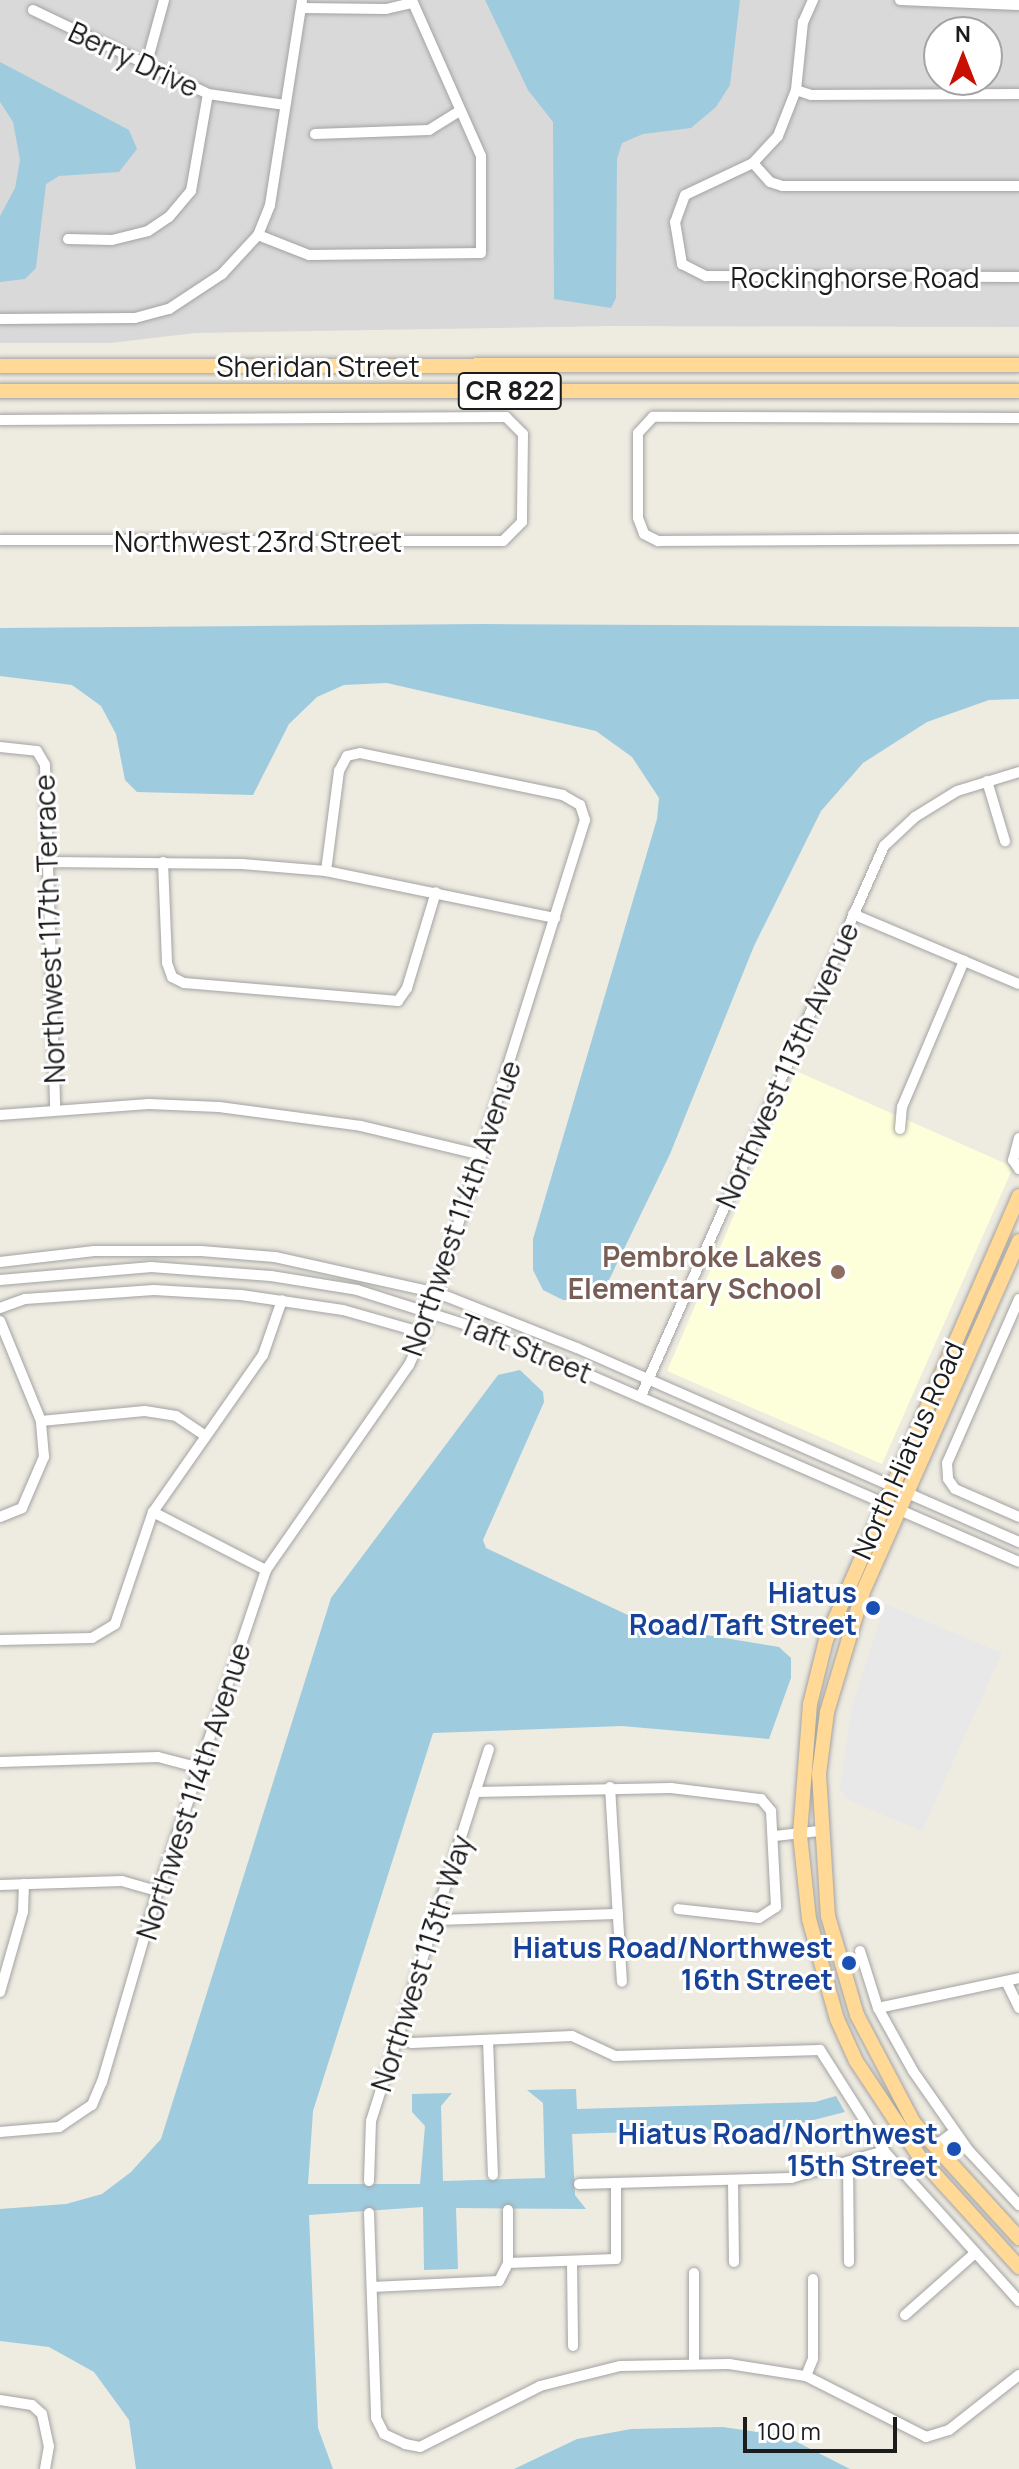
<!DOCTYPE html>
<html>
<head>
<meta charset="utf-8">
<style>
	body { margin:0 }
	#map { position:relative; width:1019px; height:2469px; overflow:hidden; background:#eeebe1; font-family:Manrope,sans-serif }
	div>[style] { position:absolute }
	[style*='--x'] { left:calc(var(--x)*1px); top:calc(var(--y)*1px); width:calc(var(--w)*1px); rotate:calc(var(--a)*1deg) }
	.residential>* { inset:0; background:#dad9d9 }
	.education>* { inset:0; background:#fcffd9 }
	.parking>* { inset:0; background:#e8e8e8 }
	.water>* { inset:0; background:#9fcbde }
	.roads { filter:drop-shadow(0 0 2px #a3a3a3) drop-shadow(0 0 2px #a3a3a3) }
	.minor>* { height:10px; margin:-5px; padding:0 5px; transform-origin:5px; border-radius:5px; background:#fff }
	.major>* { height:14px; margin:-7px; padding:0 7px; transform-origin:7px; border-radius:7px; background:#ffd995 }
	.dots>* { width:22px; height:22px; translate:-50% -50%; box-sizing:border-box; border:4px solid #fff; border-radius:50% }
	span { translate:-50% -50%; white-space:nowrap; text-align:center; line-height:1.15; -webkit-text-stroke:6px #fff; paint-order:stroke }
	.shield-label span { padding:2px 6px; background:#fff; border:2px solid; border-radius:6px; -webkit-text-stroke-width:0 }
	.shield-label { font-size:26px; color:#1c1c1c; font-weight:700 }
	.street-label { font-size:28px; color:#1c1c1c }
	.education-label { font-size:28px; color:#785e54; font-weight:700 }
	.right { translate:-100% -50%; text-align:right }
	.transit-label { font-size:28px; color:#164399; font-weight:700 }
	.north { position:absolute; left:923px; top:16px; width:80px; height:80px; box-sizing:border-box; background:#fff; border:2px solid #a4a4a4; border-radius:50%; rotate:0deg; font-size:22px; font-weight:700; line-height:32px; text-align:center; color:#1c1c1c }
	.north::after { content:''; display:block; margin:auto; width:28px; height:36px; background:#c80f00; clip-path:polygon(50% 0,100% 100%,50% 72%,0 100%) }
	.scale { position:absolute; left:743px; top:2417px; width:154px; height:36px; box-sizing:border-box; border:4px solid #1c1c1c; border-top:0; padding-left:10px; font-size:24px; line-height:28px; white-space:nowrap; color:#1c1c1c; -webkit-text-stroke:6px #fff; paint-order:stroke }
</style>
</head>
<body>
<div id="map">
	<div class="residential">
		<i style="clip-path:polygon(evenodd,0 0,1019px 0,1019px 327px,610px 326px,195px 333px,110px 343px,0 343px,0 0,939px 32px,987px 32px,987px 80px,939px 80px,939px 32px)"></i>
	</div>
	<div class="education">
		<i style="clip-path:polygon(796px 1071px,1009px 1165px,1011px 1172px,882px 1464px,667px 1371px)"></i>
	</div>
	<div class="parking">
		<i style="clip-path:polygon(885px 1604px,1002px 1653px,922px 1831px,848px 1800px,840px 1789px,851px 1710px)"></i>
	</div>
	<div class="water">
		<i style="clip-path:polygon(485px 0,740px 0,730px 85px,716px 107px,691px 128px,643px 134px,622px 143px,617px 159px,616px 298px,611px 308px,554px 299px,553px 122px,528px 90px)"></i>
		<i style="clip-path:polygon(0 62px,129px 130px,137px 149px,119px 172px,59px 176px,46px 184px,36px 268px,25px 279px,0 282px,0 216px,15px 188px,20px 160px,13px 122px,0 102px)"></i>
		<i style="clip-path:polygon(483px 624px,1019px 627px,1019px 699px,989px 700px,927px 722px,863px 763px,821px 811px,754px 946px,670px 1154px,608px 1282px,591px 1300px,563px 1300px,543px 1290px,533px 1270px,533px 1239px,657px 819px,659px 798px,632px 757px,596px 731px,387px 683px,344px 685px,317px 697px,289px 724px,253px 795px,137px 792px,125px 780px,116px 734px,101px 706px,72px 685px,0 676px,0 628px)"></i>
		<i style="clip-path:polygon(520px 1370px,543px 1392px,544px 1402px,483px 1540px,486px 1548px,651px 1626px,779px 1647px,791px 1658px,791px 1678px,769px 1739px,622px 1726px,433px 1733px,313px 2111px,308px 2184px,420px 2184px,425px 2126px,412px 2112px,412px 2094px,452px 2093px,441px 2106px,443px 2181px,545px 2178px,543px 2103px,527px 2090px,576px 2089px,577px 2109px,815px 2102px,836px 2096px,845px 2112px,786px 2127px,572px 2134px,575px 2195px,586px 2209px,456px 2208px,458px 2269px,424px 2270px,423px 2207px,309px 2215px,318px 2428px,333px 2469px,136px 2469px,129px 2420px,94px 2372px,49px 2347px,0 2341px,0 2209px,66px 2204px,102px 2194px,131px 2172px,161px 2139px,331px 1598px,498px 1375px)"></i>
		<i style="clip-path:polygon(723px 2427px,785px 2436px,850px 2469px,514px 2469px,577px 2439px,631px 2429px)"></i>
	</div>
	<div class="roads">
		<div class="minor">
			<i style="--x:813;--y:0;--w:24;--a:114"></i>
			<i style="--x:803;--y:22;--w:68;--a:95.9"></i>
			<i style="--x:796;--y:90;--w:49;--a:111.4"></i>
			<i style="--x:778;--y:136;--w:37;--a:133"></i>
			<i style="--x:753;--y:163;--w:75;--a:154.8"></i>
			<i style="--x:685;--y:195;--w:29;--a:110"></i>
			<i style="--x:675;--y:222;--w:43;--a:80.5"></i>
			<i style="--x:682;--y:264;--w:27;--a:27"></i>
			<i style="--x:706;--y:276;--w:313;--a:0.2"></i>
			<i style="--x:900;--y:0;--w:119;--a:2.4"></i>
			<i style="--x:301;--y:8;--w:85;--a:0.7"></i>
			<i style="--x:386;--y:9;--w:27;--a:-13"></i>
			<i style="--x:33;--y:10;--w:194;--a:25.6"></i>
			<i style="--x:208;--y:94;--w:78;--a:8.1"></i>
			<i style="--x:146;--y:66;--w:68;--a:-74.7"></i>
			<i style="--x:796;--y:90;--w:16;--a:18"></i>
			<i style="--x:811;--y:95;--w:208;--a:-0.3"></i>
			<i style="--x:315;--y:134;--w:114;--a:-2"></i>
			<i style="--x:429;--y:130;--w:36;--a:-32"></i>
			<i style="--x:753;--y:163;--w:25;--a:48"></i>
			<i style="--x:770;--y:182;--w:13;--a:18"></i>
			<i style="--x:782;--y:186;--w:237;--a:0"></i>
			<i style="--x:258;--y:235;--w:55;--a:21.4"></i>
			<i style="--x:309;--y:255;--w:172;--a:-0.7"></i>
			<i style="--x:481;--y:253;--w:97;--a:-90"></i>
			<i style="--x:481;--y:156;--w:171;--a:-113.9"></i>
			<i style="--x:68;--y:239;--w:44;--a:1.3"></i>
			<i style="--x:112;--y:240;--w:37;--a:-14"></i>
			<i style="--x:148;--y:231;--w:25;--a:-34"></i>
			<i style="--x:169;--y:217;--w:34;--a:-50"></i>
			<i style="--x:191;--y:191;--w:98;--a:-80.1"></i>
			<i style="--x:0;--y:319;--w:135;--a:-0.4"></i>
			<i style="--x:135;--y:318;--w:35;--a:-15"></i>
			<i style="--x:169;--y:309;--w:64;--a:-33.4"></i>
			<i style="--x:222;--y:274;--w:53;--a:-47.3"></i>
			<i style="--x:258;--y:235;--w:32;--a:-68"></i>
			<i style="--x:270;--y:205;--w:207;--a:-81.1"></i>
			<i style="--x:1019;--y:418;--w:366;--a:-179.8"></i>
			<i style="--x:653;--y:417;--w:22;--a:133"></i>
			<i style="--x:638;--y:433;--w:85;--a:90"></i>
			<i style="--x:638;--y:518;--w:17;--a:69"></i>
			<i style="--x:644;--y:534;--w:16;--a:27"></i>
			<i style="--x:658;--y:541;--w:361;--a:-0.3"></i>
			<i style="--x:0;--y:420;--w:506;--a:-0.34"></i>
			<i style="--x:506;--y:417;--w:24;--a:45"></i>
			<i style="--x:523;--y:434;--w:88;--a:90.7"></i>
			<i style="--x:522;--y:522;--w:27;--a:135"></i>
			<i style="--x:503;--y:541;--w:503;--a:-179.89"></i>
			<i style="--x:0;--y:747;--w:37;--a:6"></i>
			<i style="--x:37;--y:751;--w:16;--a:60"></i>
			<i style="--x:45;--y:765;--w:343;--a:88.3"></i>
			<i style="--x:987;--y:781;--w:63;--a:73.3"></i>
			<i style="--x:48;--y:862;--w:194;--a:0.6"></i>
			<i style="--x:242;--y:864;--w:84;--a:4.8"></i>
			<i style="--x:326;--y:871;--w:234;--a:11.6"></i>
			<i style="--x:163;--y:862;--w:101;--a:87.7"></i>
			<i style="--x:167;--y:963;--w:15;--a:70"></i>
			<i style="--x:172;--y:977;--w:13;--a:27"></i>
			<i style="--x:184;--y:983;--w:215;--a:4.8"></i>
			<i style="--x:398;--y:1001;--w:16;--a:-55"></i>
			<i style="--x:407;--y:988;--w:100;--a:-73.2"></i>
			<i style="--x:853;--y:914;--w:180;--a:22.9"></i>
			<i style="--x:0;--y:1115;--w:149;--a:-4.2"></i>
			<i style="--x:149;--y:1104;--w:70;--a:2.5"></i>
			<i style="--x:219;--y:1107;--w:143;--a:7.6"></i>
			<i style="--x:361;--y:1126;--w:124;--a:13.5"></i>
			<i style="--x:900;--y:1129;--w:22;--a:-85"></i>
			<i style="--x:902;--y:1107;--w:159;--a:-67"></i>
			<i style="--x:1019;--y:1138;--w:23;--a:105"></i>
			<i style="--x:1013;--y:1160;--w:11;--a:56"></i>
			<i style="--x:0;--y:1262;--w:95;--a:-6.7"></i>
			<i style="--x:94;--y:1251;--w:107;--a:0"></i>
			<i style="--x:201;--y:1251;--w:74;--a:4.6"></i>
			<i style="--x:275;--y:1257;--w:167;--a:12.5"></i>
			<i style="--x:438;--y:1293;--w:149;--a:21.6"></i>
			<i style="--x:577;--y:1348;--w:483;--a:23.7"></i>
			<i style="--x:0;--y:1280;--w:152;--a:-4.9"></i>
			<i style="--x:151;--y:1267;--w:120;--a:4.3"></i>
			<i style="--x:271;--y:1276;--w:87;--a:9.2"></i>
			<i style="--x:357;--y:1290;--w:145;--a:17.7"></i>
			<i style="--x:495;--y:1334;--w:571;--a:23.51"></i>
			<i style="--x:1019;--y:1299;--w:179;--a:113.7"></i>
			<i style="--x:947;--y:1463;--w:16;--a:86"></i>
			<i style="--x:948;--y:1479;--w:12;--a:55"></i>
			<i style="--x:955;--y:1489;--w:70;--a:23.6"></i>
			<i style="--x:0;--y:1308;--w:27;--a:-20"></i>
			<i style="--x:25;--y:1299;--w:129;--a:-4"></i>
			<i style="--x:154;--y:1290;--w:87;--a:3.3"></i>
			<i style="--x:241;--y:1295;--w:103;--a:8.4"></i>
			<i style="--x:343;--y:1310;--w:84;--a:15.9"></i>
			<i style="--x:0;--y:1321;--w:108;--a:67.7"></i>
			<i style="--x:641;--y:1396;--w:601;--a:-66.16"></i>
			<i style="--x:884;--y:846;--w:42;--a:-43.1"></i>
			<i style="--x:915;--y:817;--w:49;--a:-31.8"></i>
			<i style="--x:957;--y:791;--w:65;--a:-17"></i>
			<i style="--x:153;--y:1512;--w:127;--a:27.2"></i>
			<i style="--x:0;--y:1517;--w:24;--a:-22"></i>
			<i style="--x:22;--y:1508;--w:56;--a:-66.7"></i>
			<i style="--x:44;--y:1457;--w:36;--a:-95"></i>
			<i style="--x:41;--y:1421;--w:104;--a:-5.5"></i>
			<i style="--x:145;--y:1411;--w:31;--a:9"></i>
			<i style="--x:176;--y:1416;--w:32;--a:34"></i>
			<i style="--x:0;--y:1640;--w:92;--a:-1.2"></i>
			<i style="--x:92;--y:1638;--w:27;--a:-31"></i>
			<i style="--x:115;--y:1624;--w:118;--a:-71.3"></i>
			<i style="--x:153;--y:1512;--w:192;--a:-55"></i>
			<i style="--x:263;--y:1355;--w:58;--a:-70.9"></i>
			<i style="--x:0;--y:1762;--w:158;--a:-1.8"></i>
			<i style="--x:158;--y:1757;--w:43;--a:14.7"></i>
			<i style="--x:610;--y:1787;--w:195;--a:86.5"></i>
			<i style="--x:475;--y:1792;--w:196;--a:-1.2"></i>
			<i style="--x:671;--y:1788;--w:91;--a:7"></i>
			<i style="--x:761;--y:1799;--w:16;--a:50"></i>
			<i style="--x:771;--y:1811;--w:96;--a:87"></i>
			<i style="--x:776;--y:1907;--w:20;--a:147"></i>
			<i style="--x:759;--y:1918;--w:81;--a:-173.7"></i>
			<i style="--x:775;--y:1836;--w:44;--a:-6.5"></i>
			<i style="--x:0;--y:1885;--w:122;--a:-1.9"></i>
			<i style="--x:122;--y:1881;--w:37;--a:16"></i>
			<i style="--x:435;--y:1920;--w:183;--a:-1.9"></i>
			<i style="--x:860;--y:1951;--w:60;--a:72.5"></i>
			<i style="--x:878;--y:2008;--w:72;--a:60.9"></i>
			<i style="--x:913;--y:2071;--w:98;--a:55"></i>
			<i style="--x:969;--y:2151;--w:74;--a:47.2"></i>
			<i style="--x:1006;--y:1981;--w:30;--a:64"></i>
			<i style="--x:0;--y:1992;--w:83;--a:-74"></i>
			<i style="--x:23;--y:1912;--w:28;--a:-88"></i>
			<i style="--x:878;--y:2008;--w:144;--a:-12"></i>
			<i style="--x:397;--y:2038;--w:16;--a:18"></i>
			<i style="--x:412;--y:2043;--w:160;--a:-2.5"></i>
			<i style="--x:572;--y:2036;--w:47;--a:24.9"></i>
			<i style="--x:615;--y:2056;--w:205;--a:-1.7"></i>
			<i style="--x:820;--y:2050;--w:120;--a:57.6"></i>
			<i style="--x:884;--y:2151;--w:202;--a:48"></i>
			<i style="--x:488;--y:2040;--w:135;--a:87.9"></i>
			<i style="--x:0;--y:2132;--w:59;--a:-4.8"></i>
			<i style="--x:59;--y:2127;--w:40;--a:-34"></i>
			<i style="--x:92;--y:2105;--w:25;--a:-67"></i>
			<i style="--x:102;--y:2082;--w:199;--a:-73.7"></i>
			<i style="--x:158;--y:1891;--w:339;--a:-71.4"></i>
			<i style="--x:266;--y:1570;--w:250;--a:-55.1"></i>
			<i style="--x:409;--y:1365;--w:35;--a:-65"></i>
			<i style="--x:424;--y:1333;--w:538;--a:-72.58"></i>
			<i style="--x:585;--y:820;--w:16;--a:-108"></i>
			<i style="--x:580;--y:805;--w:20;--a:-150"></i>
			<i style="--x:563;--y:795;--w:207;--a:-168.3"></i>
			<i style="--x:360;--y:753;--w:13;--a:167"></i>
			<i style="--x:347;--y:756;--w:17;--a:118"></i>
			<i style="--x:339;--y:771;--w:101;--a:97.4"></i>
			<i style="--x:934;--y:2147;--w:25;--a:-37"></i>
			<i style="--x:848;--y:2163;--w:99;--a:89.4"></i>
			<i style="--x:903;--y:2173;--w:23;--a:-38"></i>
			<i style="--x:369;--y:2181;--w:60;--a:-88.1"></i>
			<i style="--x:371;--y:2121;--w:390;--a:-72.4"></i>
			<i style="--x:733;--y:2181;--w:81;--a:89.3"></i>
			<i style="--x:579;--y:2184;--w:212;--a:-1.6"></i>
			<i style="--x:791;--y:2178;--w:97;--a:-16.2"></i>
			<i style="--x:369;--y:2213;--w:205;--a:88"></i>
			<i style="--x:376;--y:2418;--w:18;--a:63"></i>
			<i style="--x:384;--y:2434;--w:23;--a:25"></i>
			<i style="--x:405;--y:2444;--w:15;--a:11"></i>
			<i style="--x:420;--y:2447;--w:135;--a:-26.9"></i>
			<i style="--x:540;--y:2386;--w:82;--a:-14"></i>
			<i style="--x:620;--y:2366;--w:109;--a:-1.1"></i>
			<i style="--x:729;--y:2364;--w:78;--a:8.9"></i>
			<i style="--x:806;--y:2376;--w:135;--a:26.9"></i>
			<i style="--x:926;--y:2437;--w:24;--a:-17"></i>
			<i style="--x:949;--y:2430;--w:89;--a:-38.2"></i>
			<i style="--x:572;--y:2261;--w:85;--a:89.3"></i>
			<i style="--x:508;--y:2263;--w:53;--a:-90"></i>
			<i style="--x:372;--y:2287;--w:127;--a:-2.7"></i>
			<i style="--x:499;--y:2281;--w:20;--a:-63"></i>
			<i style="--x:508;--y:2263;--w:108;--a:-2.1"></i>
			<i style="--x:616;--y:2259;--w:74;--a:-90"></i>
			<i style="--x:905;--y:2315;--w:94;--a:-41.5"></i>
			<i style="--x:694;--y:2364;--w:91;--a:-90"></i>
			<i style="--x:806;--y:2376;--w:18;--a:-68"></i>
			<i style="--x:813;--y:2359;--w:80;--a:-90"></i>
			<i style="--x:0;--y:2400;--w:32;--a:9"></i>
			<i style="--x:32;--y:2405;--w:13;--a:42"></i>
			<i style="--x:42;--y:2414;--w:33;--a:78"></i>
			<i style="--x:49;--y:2446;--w:23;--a:100"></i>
		</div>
		<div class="major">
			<i style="--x:0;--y:366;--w:1019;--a:-0.06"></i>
			<i style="--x:0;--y:391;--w:1019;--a:0"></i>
			<i style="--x:1019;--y:1196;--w:484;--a:113.5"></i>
			<i style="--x:826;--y:1640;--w:66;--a:104"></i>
			<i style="--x:810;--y:1704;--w:131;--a:94.4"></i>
			<i style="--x:800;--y:1835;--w:84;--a:83.9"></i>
			<i style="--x:809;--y:1919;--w:104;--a:74.4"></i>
			<i style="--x:837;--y:2019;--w:46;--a:65.7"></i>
			<i style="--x:856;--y:2061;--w:118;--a:56.4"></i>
			<i style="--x:921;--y:2159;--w:146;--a:47.8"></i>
			<i style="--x:1019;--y:1241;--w:384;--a:114"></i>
			<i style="--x:863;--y:1592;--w:125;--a:106.7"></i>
			<i style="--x:827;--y:1712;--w:63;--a:97.4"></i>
			<i style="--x:819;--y:1774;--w:142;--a:86.4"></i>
			<i style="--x:828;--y:1916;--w:103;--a:73.7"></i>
			<i style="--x:857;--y:2015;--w:122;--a:62.2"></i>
			<i style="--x:914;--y:2123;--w:156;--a:47.6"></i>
		</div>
	</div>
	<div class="dots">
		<i style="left:838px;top:1272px;background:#8d6e63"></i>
		<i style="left:873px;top:1608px;background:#1a4fb4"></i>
		<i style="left:849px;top:1963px;background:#1a4fb4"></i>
		<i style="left:954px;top:2149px;background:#1a4fb4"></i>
	</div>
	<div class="shield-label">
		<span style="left:510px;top:391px">CR 822</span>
	</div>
	<div class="street-label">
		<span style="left:134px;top:59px;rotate:25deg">Berry Drive</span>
		<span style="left:855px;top:277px">Rockinghorse Road</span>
		<span style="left:318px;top:366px">Sheridan Street</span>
		<span style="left:258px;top:541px">Northwest 23rd Street</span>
		<span style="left:49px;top:929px;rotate:-92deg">Northwest 117th Terrace</span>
		<span style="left:787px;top:1065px;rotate:-66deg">Northwest 113th Avenue</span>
		<span style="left:461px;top:1208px;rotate:-71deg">Northwest 114th Avenue</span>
		<span style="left:526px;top:1348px;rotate:22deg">Taft Street</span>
		<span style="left:907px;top:1450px;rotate:-66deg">North Hiatus Road</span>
		<span style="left:193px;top:1791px;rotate:-72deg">Northwest 114th Avenue</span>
		<span style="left:421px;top:1963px;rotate:-72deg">Northwest 113th Way</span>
	</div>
	<div class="education-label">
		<span class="right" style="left:822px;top:1272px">Pembroke Lakes<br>Elementary School</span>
	</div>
	<div class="transit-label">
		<span class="right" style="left:857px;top:1608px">Hiatus<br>Road/Taft Street</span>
		<span class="right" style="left:833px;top:1963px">Hiatus Road/Northwest<br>16th Street</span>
		<span class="right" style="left:938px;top:2149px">Hiatus Road/Northwest<br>15th Street</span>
	</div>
	<div class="north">N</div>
	<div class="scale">100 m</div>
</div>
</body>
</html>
